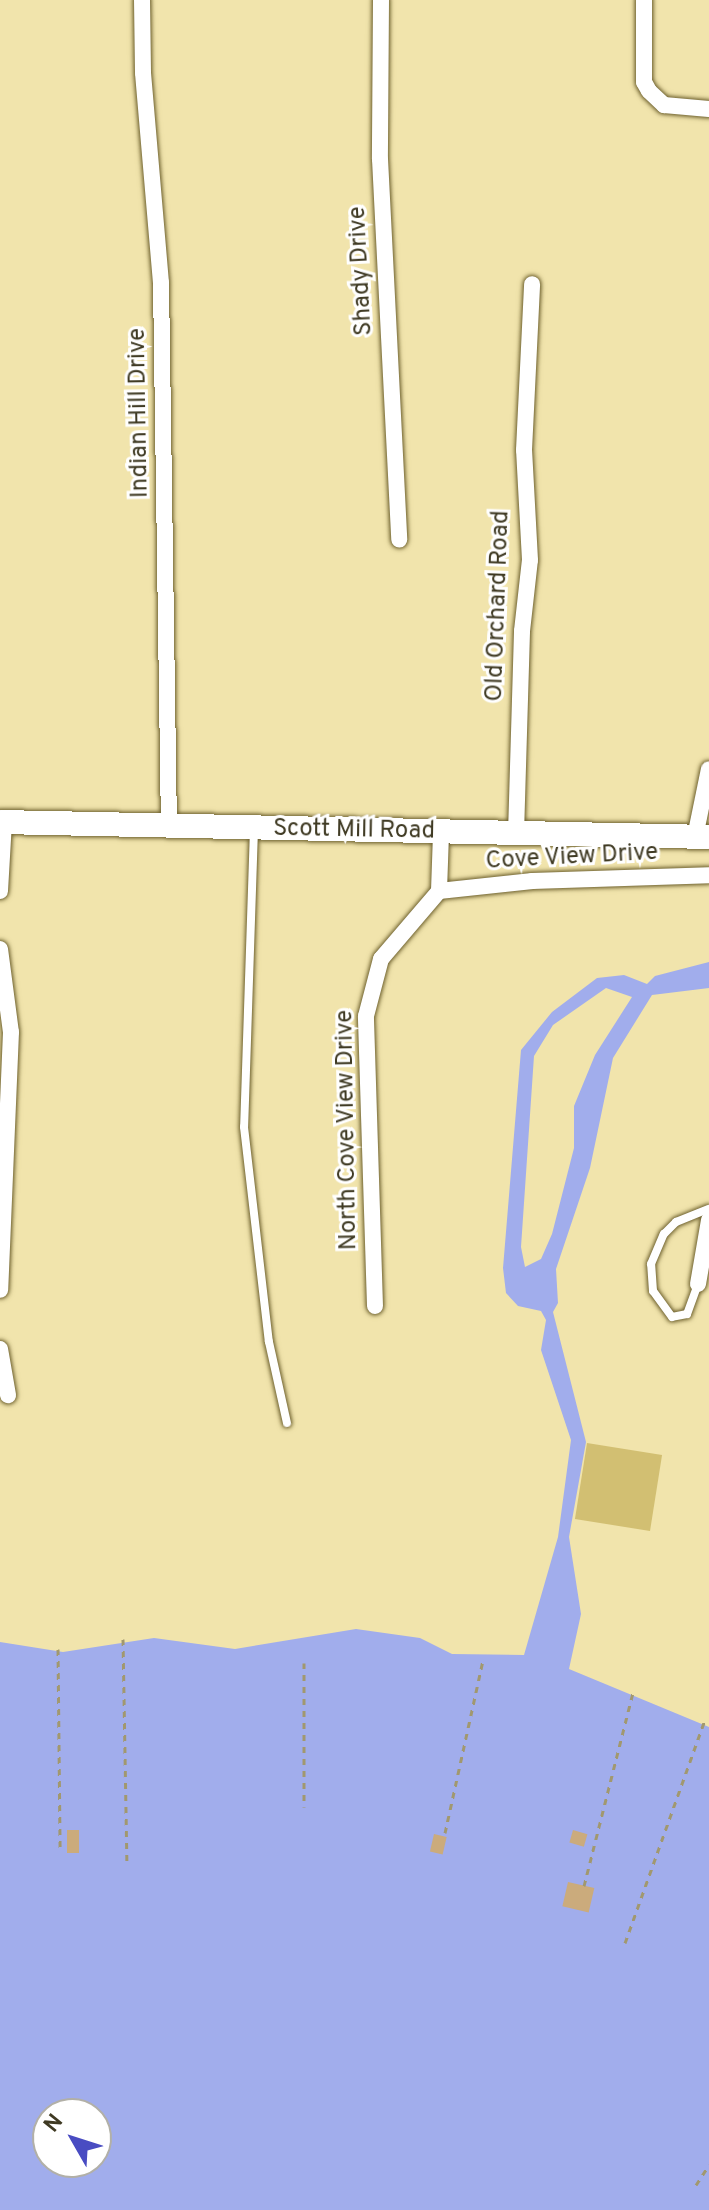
<!DOCTYPE html>
<html>
<head>
<meta charset="utf-8">
<style>
	body { margin:0 }
	#map { position:relative; width:709px; height:2210px; overflow:hidden; background:#f1e4ac; font-family:Overpass,sans-serif }
	div>[style] { position:absolute }
	[style*='--x'] { left:calc(var(--x)*1px); top:calc(var(--y)*1px); width:calc(var(--w)*1px); rotate:calc(var(--a)*1deg) }
	.green>* { inset:0; background:#d2bf72; transform-origin:0 0 }
	.water>* { inset:0; background:#a1adec }
	.building>* { inset:0; background:#cbab7c; transform-origin:0 0 }
	.path>* { height:3px; margin-top:-1.5px; transform-origin:0; background:repeating-linear-gradient(90deg,#a1986f 0 6px,transparent 0 12px) }
	.roads { filter:drop-shadow(0 0 2px #6e612e) drop-shadow(0 0 2px #6e612e) }
	.lane>* { height:8px; margin:-4px; padding:0 4px; transform-origin:4px; border-radius:4px; background:#fff }
	.street>* { height:16px; margin:-8px; padding:0 8px; transform-origin:8px; border-radius:8px; background:#fff }
	.secondary>* { height:24px; margin:-12px; padding:0 12px; transform-origin:12px; border-radius:12px; background:#fff }
	span { translate:-50% -50%; white-space:nowrap; text-align:center; line-height:1.15; -webkit-text-stroke:6px #fff; paint-order:stroke }
	.street-label { font-size:24px; color:#3f3a23 }
	.north { position:absolute; left:32px; top:2098px; width:80px; height:80px; box-sizing:border-box; background:#fff; border:2px solid #b2b0a7; border-radius:50%; rotate:309deg; font-size:22px; font-weight:700; line-height:32px; text-align:center; color:#3f3a23 }
	.north::after { content:''; display:block; margin:auto; width:28px; height:36px; background:#494cc2; clip-path:polygon(50% 0,100% 100%,50% 72%,0 100%) }
</style>
</head>
<body>
<div id="map">
	<div class="green">
		<i style="left:587px;top:1443px;width:76px;height:77px;rotate:9deg"></i>
	</div>
	<div class="water">
		<i style="clip-path:polygon(evenodd,709px 962px,709px 988px,652px 995px,613px 1058px,590px 1168px,556px 1269px,558px 1303px,553px 1312px,586px 1442px,569px 1537px,581px 1614px,569px 1669px,709px 1727px,709px 2210px,0 2210px,0 1642px,63px 1652px,154px 1638px,235px 1649px,356px 1629px,420px 1638px,452px 1654px,524px 1655px,558px 1537px,571px 1440px,541px 1350px,546px 1320px,541px 1311px,518px 1306px,506px 1293px,503px 1268px,521px 1050px,552px 1012px,597px 978px,624px 975px,647px 984px,655px 976px,709px 962px,606px 988px,632px 997px,595px 1055px,574px 1106px,574px 1148px,552px 1234px,541px 1259px,525px 1267px,521px 1247px,534px 1056px,553px 1025px,606px 988px,709px 962px,48px 2114px,96px 2114px,96px 2162px,48px 2162px,48px 2114px)"></i>
	</div>
	<div class="building">
		<i style="left:67px;top:1830px;width:12px;height:23px"></i>
		<i style="left:573px;top:1830px;width:15px;height:13px;rotate:16deg"></i>
		<i style="left:434px;top:1834px;width:13px;height:18px;rotate:13deg"></i>
		<i style="left:568px;top:1882px;width:27px;height:25px;rotate:13deg"></i>
	</div>
	<div class="path">
		<i style="--x:123;--y:1639;--w:224;--a:89"></i>
		<i style="--x:58;--y:1649;--w:202;--a:89.4"></i>
		<i style="--x:304;--y:1663;--w:144;--a:90"></i>
		<i style="--x:445;--y:1833;--w:177;--a:-77.6"></i>
		<i style="--x:584;--y:1886;--w:199;--a:-75.8"></i>
		<i style="--x:625;--y:1943;--w:237;--a:-70.3"></i>
		<i style="--x:696;--y:2185;--w:24;--a:-57"></i>
	</div>
	<div class="roads">
		<div class="lane">
			<i style="--x:254;--y:829;--w:298;--a:91.9"></i>
			<i style="--x:244;--y:1127;--w:216;--a:83.4"></i>
			<i style="--x:269;--y:1342;--w:83;--a:77.5"></i>
			<i style="--x:698;--y:1284;--w:32;--a:110"></i>
			<i style="--x:687;--y:1314;--w:15;--a:169"></i>
			<i style="--x:672;--y:1317;--w:32;--a:-126"></i>
			<i style="--x:653;--y:1291;--w:27;--a:-94"></i>
			<i style="--x:651;--y:1264;--w:33;--a:-67"></i>
			<i style="--x:664;--y:1234;--w:17;--a:-45"></i>
			<i style="--x:676;--y:1222;--w:35;--a:-22"></i>
		</div>
		<div class="street">
			<i style="--x:142;--y:0;--w:73;--a:89.2"></i>
			<i style="--x:143;--y:73;--w:211;--a:85.1"></i>
			<i style="--x:161;--y:283;--w:543;--a:89.16"></i>
			<i style="--x:381;--y:0;--w:159;--a:90.4"></i>
			<i style="--x:380;--y:159;--w:381;--a:87.1"></i>
			<i style="--x:644;--y:0;--w:82;--a:90"></i>
			<i style="--x:644;--y:82;--w:10;--a:61"></i>
			<i style="--x:649;--y:91;--w:21;--a:43"></i>
			<i style="--x:664;--y:105;--w:45;--a:5.1"></i>
			<i style="--x:516;--y:834;--w:203;--a:-88.3"></i>
			<i style="--x:522;--y:631;--w:71;--a:-83.6"></i>
			<i style="--x:530;--y:560;--w:110;--a:-93.1"></i>
			<i style="--x:524;--y:450;--w:166;--a:-87.2"></i>
			<i style="--x:695;--y:837;--w:69;--a:-78.4"></i>
			<i style="--x:0;--y:891;--w:69;--a:-86.7"></i>
			<i style="--x:439;--y:891;--w:94;--a:-6.1"></i>
			<i style="--x:532;--y:881;--w:177;--a:-1.9"></i>
			<i style="--x:0;--y:949;--w:84;--a:82.5"></i>
			<i style="--x:11;--y:1032;--w:258;--a:92.4"></i>
			<i style="--x:698;--y:1284;--w:65;--a:-80.2"></i>
			<i style="--x:375;--y:1306;--w:290;--a:-91.8"></i>
			<i style="--x:366;--y:1016;--w:59;--a:-75.3"></i>
			<i style="--x:381;--y:959;--w:89;--a:-49.5"></i>
			<i style="--x:439;--y:891;--w:58;--a:-88"></i>
			<i style="--x:0;--y:1349;--w:47;--a:80.1"></i>
		</div>
		<div class="secondary">
			<i style="--x:0;--y:822;--w:709;--a:1.21"></i>
		</div>
	</div>
	<div class="street-label">
		<span style="left:362px;top:271px;rotate:-93deg">Shady Drive</span>
		<span style="left:140px;top:413px;rotate:-91deg">Indian Hill Drive</span>
		<span style="left:499px;top:606px;rotate:-88deg">Old Orchard Road</span>
		<span style="left:354px;top:831px;rotate:1deg">Scott Mill Road</span>
		<span style="left:572px;top:858px;rotate:-3deg">Cove View Drive</span>
		<span style="left:348px;top:1130px;rotate:-91deg">North Cove View Drive</span>
	</div>
	<div class="north">N</div>
</div>
</body>
</html>
